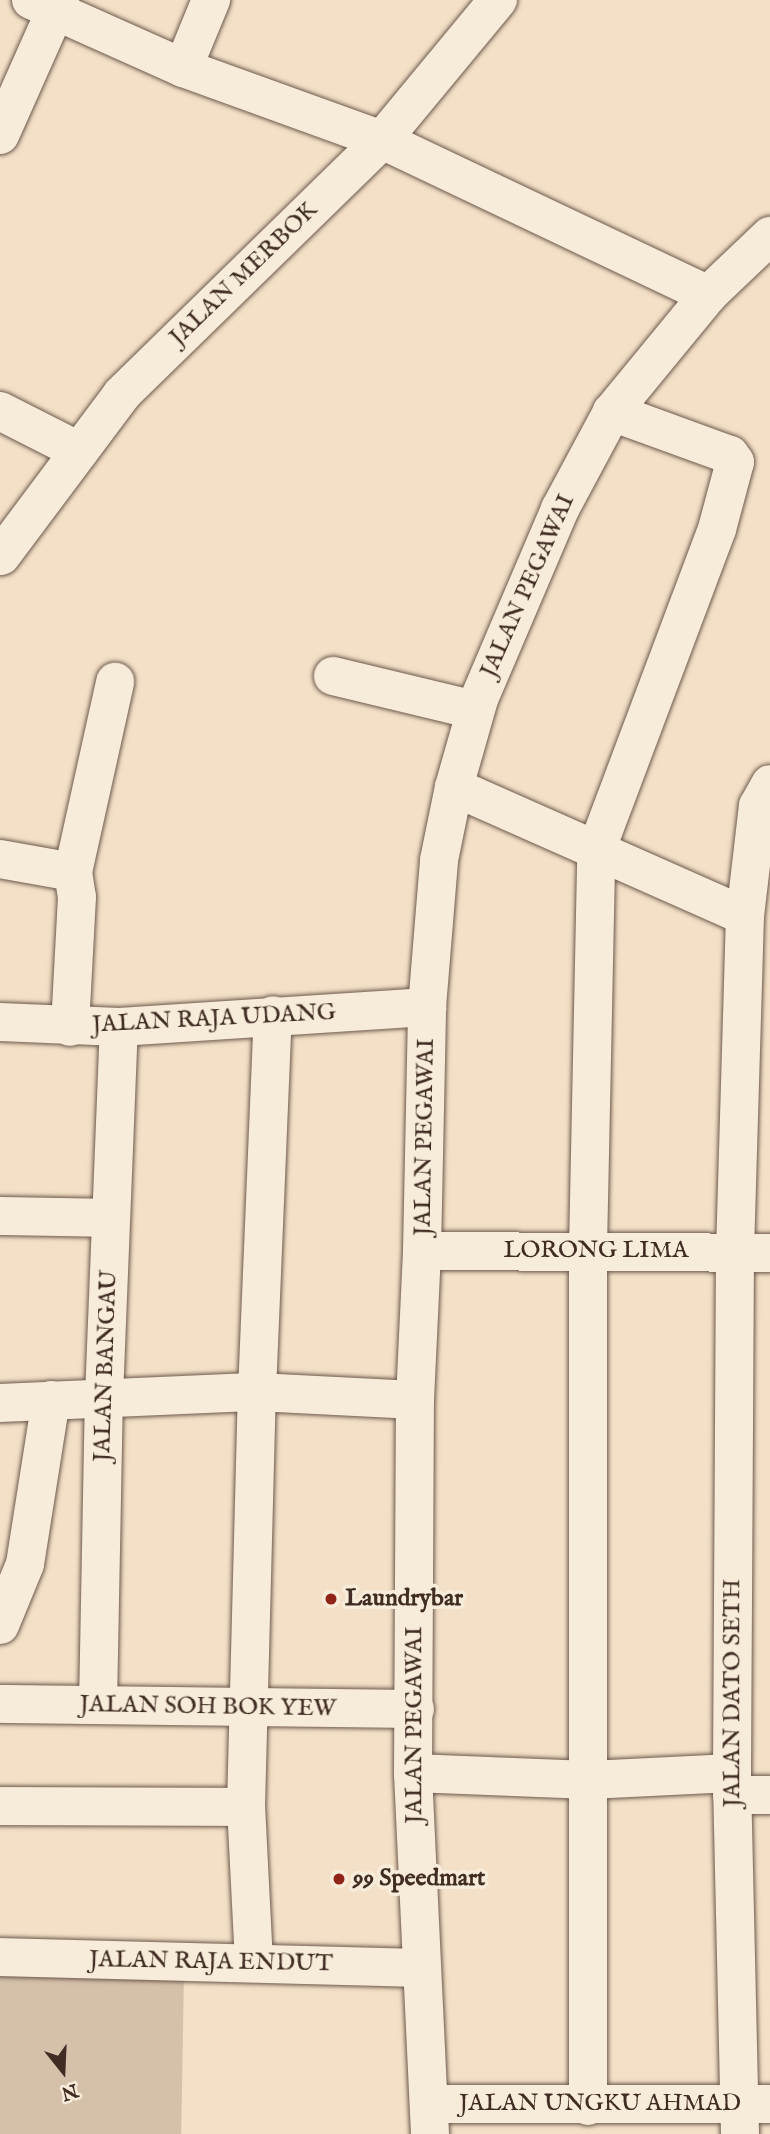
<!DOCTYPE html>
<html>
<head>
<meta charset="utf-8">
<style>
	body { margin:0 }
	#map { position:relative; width:770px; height:2134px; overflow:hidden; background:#f3e0c6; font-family:"IM FELL English",serif }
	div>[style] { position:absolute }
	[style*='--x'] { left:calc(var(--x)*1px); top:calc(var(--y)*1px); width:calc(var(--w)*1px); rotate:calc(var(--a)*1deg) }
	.green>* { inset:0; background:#d5c1aa; transform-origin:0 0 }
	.roads { filter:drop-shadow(0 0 2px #6d594c) drop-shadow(0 0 2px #6d594c) }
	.minor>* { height:38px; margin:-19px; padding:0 19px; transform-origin:19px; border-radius:19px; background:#f7ebda }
	.dots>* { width:19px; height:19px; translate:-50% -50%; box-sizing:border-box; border:4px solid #f7ebda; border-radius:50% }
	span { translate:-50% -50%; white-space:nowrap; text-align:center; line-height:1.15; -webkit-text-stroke:7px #f7ebda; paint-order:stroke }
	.street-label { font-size:24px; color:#402c23 }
	.poi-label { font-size:24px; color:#402c23; font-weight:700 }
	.left { translate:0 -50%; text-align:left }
	.north { position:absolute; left:28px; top:2036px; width:70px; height:70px; -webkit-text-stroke:5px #f7ebda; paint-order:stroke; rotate:162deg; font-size:19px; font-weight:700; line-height:28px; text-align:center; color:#402c23 }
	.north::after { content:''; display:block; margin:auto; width:24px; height:32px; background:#402c23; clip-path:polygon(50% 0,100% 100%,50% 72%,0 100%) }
</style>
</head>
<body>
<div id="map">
	<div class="green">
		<i style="left:0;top:1973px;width:184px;height:161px;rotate:1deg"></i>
	</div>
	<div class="roads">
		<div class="minor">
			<i style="--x:31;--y:0;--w:167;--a:24.1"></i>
			<i style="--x:183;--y:68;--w:212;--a:19.9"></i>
			<i style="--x:382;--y:140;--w:361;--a:25.4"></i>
			<i style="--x:183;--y:68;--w:74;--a:-67.6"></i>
			<i style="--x:0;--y:135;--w:148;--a:-66"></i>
			<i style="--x:0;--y:411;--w:89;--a:26.9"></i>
			<i style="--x:1;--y:556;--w:202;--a:-53.2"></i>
			<i style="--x:122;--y:394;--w:363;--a:-44.3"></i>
			<i style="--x:382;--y:140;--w:182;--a:-50.4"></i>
			<i style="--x:333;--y:676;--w:146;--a:13.5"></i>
			<i style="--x:454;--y:787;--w:318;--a:23.9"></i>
			<i style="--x:0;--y:859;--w:74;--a:10.1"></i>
			<i style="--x:73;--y:872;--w:25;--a:81"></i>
			<i style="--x:77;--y:897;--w:130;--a:93.1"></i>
			<i style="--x:73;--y:872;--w:195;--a:-77.5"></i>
			<i style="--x:0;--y:1022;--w:119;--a:2.4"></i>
			<i style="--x:119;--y:1027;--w:309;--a:-3.7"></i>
			<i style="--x:0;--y:1216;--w:111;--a:1"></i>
			<i style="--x:422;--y:1251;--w:348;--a:0.3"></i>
			<i style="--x:0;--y:1403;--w:257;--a:-2.5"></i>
			<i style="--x:257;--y:1392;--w:158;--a:2.9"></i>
			<i style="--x:0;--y:1625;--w:66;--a:-67.7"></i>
			<i style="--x:25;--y:1564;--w:166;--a:-81"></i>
			<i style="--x:0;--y:1704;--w:415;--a:0.7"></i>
			<i style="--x:98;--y:1705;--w:308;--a:-88.9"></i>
			<i style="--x:104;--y:1397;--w:370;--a:-87.7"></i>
			<i style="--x:413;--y:1773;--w:176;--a:2.3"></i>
			<i style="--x:589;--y:1780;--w:143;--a:-2.8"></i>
			<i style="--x:732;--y:1795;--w:38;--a:0"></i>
			<i style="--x:0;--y:1806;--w:246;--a:0.2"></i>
			<i style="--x:0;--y:1957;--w:421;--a:1.5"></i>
			<i style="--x:254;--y:1963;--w:156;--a:-92.9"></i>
			<i style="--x:246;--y:1807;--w:415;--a:-88.5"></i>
			<i style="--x:257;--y:1392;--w:377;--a:-87.6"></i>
			<i style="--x:430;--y:2104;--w:340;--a:0"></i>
			<i style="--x:588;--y:2106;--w:857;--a:-90"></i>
			<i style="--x:588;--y:1249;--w:398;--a:-88.8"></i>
			<i style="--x:596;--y:851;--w:344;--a:-69.4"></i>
			<i style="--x:717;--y:529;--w:69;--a:-75"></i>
			<i style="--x:735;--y:462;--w:9;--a:-126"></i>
			<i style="--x:730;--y:455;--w:126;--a:-160"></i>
			<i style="--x:430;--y:2134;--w:361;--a:-92.7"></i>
			<i style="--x:413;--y:1773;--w:373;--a:-89.7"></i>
			<i style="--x:415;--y:1400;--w:149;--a:-87.3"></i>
			<i style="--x:422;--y:1251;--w:244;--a:-88.8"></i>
			<i style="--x:427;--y:1007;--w:147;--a:-85.3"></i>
			<i style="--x:439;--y:860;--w:75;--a:-78.4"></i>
			<i style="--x:454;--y:787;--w:91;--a:-74.1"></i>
			<i style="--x:479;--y:699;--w:207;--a:-66.9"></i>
			<i style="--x:560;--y:509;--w:110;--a:-61.8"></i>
			<i style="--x:612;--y:412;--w:151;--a:-50.6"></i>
			<i style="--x:708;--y:295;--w:86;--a:-43.6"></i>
			<i style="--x:740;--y:2134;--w:361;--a:-91.3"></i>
			<i style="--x:732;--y:1773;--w:521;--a:-89.67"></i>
			<i style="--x:735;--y:1252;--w:336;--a:-88.3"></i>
			<i style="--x:745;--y:916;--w:111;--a:-83.3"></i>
			<i style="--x:758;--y:806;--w:25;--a:-61"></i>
		</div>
	</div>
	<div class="dots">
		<i style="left:331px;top:1599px;background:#8f2418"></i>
		<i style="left:339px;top:1879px;background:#8f2418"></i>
	</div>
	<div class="street-label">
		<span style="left:244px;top:274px;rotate:-44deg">JALAN MERBOK</span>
		<span style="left:528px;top:586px;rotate:-66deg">JALAN PEGAWAI</span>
		<span style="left:214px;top:1019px;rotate:-3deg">JALAN RAJA UDANG</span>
		<span style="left:425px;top:1137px;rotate:-89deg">JALAN PEGAWAI</span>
		<span style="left:596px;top:1251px">LORONG LIMA</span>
		<span style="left:106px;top:1366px;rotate:-88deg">JALAN BANGAU</span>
		<span style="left:733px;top:1693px;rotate:-90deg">JALAN DATO SETH</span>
		<span style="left:208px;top:1707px;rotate:1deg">JALAN SOH BOK YEW</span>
		<span style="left:415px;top:1725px;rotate:-90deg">JALAN PEGAWAI</span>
		<span style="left:211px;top:1962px;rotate:1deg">JALAN RAJA ENDUT</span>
		<span style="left:600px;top:2104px">JALAN UNGKU AHMAD</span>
	</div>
	<div class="poi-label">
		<span class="left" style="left:345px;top:1599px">Laundrybar</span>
		<span class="left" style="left:353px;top:1879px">99 Speedmart</span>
	</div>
	<div class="north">N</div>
</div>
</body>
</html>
